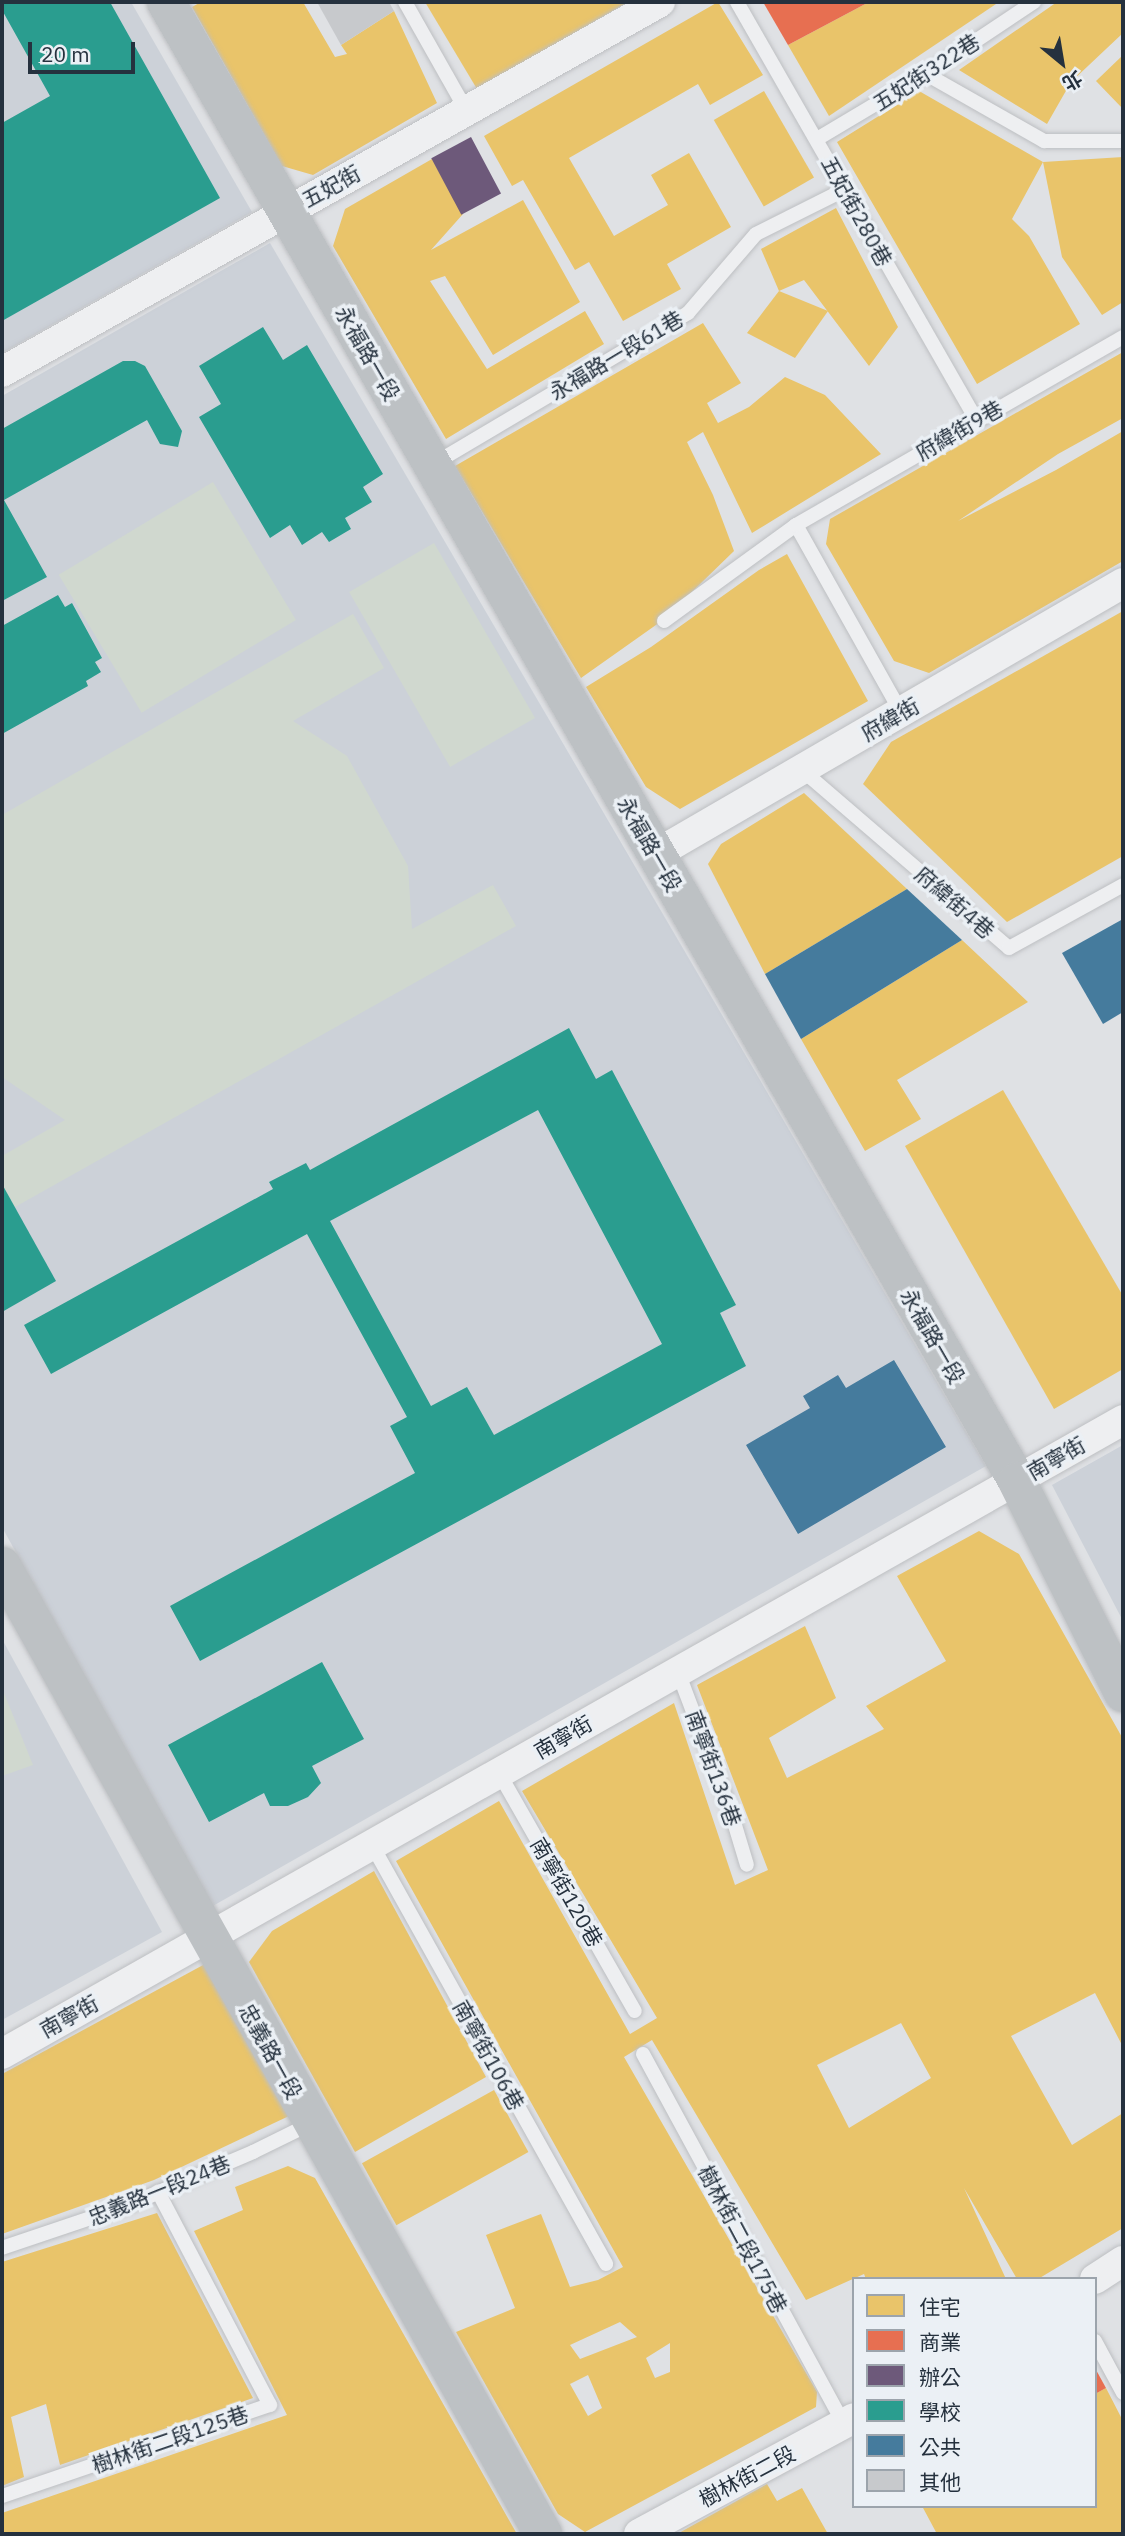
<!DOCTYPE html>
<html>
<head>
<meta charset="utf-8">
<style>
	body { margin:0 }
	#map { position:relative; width:1125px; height:2536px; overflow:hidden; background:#dfe1e4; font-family:"IBM Plex Sans","Noto Sans TC",sans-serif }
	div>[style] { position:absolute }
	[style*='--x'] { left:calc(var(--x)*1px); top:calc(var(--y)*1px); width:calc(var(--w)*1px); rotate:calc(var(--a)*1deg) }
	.built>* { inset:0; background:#ccd1d8 }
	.green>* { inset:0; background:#d0d8cf; transform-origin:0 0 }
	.homes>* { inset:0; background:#e9c46a; transform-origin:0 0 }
	.shops>* { inset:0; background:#e76f51 }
	.offices>* { inset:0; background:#6d597a; transform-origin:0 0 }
	.schools>* { inset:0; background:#2a9d8f }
	.public>* { inset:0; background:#457b9d }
	.building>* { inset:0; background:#c7c9cc }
	.roads { filter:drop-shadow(0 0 2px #bdbfc2) drop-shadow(0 0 2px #bdbfc2) }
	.lane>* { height:14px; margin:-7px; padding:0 7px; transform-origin:7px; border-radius:7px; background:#eeeff1 }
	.street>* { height:30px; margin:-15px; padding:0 15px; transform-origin:15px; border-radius:15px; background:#eeeff1 }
	.secondary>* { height:38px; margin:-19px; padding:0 19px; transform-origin:19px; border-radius:19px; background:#bdc1c4 }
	span { translate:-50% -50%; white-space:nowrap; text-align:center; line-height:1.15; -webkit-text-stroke:7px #ebf0f5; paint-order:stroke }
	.street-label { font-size:21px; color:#25313e }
	.frame { position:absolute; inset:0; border:4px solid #25313e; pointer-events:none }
	.legend { position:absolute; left:852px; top:2277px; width:245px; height:231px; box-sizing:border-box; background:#ebf0f5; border:2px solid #9ca4ac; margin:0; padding:9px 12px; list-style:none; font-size:21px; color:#25313e }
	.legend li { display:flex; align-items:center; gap:14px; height:35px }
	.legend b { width:35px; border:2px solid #9ca4ac }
	.north { position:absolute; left:1027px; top:28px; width:70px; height:70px; -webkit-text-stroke:5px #ebf0f5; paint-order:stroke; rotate:150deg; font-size:19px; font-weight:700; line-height:28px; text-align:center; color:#25313e }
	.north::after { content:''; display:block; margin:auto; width:24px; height:32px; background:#25313e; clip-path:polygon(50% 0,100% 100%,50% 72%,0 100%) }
	.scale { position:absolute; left:28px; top:42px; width:107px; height:32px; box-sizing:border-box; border:4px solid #25313e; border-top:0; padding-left:9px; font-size:21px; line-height:24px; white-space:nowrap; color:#25313e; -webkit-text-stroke:5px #ebf0f5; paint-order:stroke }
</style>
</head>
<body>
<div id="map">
	<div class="built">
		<i style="clip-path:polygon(2px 2px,131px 2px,252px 212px,2px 353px)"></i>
		<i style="clip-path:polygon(270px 243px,986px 1466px,211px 1907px,2px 1527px,2px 396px)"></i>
		<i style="clip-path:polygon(1123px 1445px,1123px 1621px,1052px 1485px)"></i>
		<i style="clip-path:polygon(2px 1639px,162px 1932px,2px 2020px)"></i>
	</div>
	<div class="green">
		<i style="left:213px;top:482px;width:161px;height:180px;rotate:59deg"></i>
		<i style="left:434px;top:543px;width:202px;height:98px;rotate:60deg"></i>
		<i style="clip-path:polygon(353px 614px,384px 668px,293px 721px,347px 756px,408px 866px,412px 929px,493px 885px,516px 926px,15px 1207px,2px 1184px,2px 1156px,65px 1120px,2px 1077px,2px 815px)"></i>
		<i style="clip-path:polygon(2px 1688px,33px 1765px,2px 1776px)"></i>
	</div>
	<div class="homes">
		<i style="clip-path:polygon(201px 2px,303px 2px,335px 57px,347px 54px,341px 45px,394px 11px,437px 103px,313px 175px,282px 166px,192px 7px)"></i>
		<i style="clip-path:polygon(425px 2px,628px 2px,477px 89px)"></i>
		<i style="clip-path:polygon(718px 2px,763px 75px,710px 105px,698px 84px,569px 158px,614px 236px,668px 205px,651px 175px,689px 153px,731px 227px,667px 264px,681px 289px,623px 321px,589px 262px,575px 270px,523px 180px,512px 186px,484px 136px)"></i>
		<i style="clip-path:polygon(869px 2px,999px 2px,829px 116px,788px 45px)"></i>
		<i style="clip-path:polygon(1057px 2px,1123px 2px,1123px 33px,1071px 82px,1047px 124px,959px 70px)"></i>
		<i style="clip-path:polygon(1123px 55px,1123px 109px,1096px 81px)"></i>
		<i style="left:764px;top:91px;width:100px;height:58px;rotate:60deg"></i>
		<i style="clip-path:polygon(919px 91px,1043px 162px,1012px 219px,1029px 236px,1080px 324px,977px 384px,837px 142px)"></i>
		<i style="clip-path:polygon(1123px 157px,1123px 302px,1102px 315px,1062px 257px,1043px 162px)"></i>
		<i style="clip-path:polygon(432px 159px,463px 214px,431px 250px,523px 200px,580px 302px,493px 355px,445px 276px,430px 281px,487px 369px,585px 311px,604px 344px,446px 439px,333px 246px,345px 209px)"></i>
		<i style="clip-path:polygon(836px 208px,898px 327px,869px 366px,804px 280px,779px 291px,761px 249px)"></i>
		<i style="clip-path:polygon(779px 291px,828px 311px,795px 358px,747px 333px)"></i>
		<i style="clip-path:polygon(703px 323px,741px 383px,707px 403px,718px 423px,749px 407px,785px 377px,825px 395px,881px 454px,752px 533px,703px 432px,687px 442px,713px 495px,734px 551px,663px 620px,581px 678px,455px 466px)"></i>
		<i style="clip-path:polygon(1123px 352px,1123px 418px,1058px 454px,958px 521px,1056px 470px,1123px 431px,1123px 561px,929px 673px,894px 661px,826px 544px,830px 519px)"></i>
		<i style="clip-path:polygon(787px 554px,868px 701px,680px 809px,646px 787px,586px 687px,651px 647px,759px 570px)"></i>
		<i style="clip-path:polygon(1123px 611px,1123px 856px,1007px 922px,863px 784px,891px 742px)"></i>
		<i style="clip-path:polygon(804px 793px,907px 889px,765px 974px,708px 864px,721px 844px)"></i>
		<i style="clip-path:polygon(962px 940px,1028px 1002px,897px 1080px,921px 1119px,865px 1151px,801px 1039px)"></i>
		<i style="clip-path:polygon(1003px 1090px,1123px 1296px,1123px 1369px,1054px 1409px,905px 1146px)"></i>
		<i style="clip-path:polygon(evenodd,979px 1531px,1019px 1554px,1123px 1739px,1123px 2047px,1095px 1993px,1011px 2036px,1072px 2145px,1123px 2113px,1123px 2228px,1038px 2279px,1017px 2279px,964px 2188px,1006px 2279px,866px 2279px,864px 2274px,806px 2300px,652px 2040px,624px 2057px,817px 2392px,816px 2407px,585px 2532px,558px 2514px,456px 2332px,515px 2308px,486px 2235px,541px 2214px,570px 2287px,598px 2280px,623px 2267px,396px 1861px,499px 1801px,630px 2034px,657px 2018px,522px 1791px,674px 1703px,735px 1885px,768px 1870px,697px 1685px,805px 1626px,836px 1698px,769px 1738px,787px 1778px,884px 1729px,866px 1706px,946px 1661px,897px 1576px,979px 1531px,901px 2023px,931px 2078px,849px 2128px,817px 2065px,901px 2023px,979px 1531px,620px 2322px,637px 2337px,580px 2359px,570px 2345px,620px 2322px,979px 1531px,670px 2343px,670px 2372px,655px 2378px,646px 2358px,670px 2343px,979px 1531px,588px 2375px,602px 2408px,588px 2416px,570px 2384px,588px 2375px)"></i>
		<i style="clip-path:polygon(374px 1871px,486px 2077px,355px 2152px,249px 1962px,272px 1931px)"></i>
		<i style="clip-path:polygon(205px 1964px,289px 2116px,154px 2180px,2px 2234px,2px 2074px)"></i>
		<i style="left:494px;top:2090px;width:71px;height:151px;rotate:61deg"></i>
		<i style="clip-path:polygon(288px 2166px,315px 2178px,517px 2534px,2px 2534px,2px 2513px,287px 2415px,194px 2231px,243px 2210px,235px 2187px)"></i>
		<i style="clip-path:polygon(157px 2213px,253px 2398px,60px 2465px,46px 2404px,11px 2417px,24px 2477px,2px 2486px,2px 2262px)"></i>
		<i style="clip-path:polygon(1106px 2388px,1123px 2421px,1123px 2534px,937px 2534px,922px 2506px,1095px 2506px,1095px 2394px)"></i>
		<i style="clip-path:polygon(767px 2484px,777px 2501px,802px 2488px,828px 2534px,677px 2534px)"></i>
	</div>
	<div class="shops">
		<i style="clip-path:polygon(763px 2px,869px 2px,788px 45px)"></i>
		<i style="clip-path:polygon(1095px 2368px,1106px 2388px,1095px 2394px)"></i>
	</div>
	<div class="offices">
		<i style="left:471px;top:137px;width:64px;height:45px;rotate:62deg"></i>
	</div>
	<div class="schools">
		<i style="clip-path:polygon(2px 2px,110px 2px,220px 198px,2px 321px,2px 123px,50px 96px,2px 10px)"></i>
		<i style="clip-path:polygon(263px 327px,283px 360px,307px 345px,383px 474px,363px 487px,372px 502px,345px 518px,351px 529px,329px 542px,322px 532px,302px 545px,290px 525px,270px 538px,199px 417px,221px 404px,199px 366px)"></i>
		<i style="clip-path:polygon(123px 361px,135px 361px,145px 366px,182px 431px,178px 447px,160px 444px,147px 420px,4px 500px,47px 577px,2px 601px,2px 429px)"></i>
		<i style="clip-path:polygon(58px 595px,65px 607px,72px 603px,102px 658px,95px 662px,101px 672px,86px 681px,88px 686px,2px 734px,2px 626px)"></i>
		<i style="clip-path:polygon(evenodd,569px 1028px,596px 1079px,612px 1070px,736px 1305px,720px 1313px,746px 1366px,200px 1661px,170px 1606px,415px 1473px,390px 1426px,407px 1417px,307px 1234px,51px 1374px,24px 1325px,273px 1189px,269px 1182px,306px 1163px,310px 1170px,569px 1028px,538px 1110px,662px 1344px,494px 1435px,467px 1387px,431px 1406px,330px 1221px,538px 1110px)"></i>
		<i style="clip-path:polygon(2px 1184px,56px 1281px,2px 1312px)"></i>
		<i style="clip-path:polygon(322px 1662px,364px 1739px,312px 1766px,321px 1783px,308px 1797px,288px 1806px,270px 1806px,264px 1793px,209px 1822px,168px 1745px)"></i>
	</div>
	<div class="public">
		<i style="clip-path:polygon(907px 889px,962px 940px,801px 1039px,765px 974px)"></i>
		<i style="clip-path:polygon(1123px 919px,1123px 1012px,1103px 1024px,1062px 953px)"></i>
		<i style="clip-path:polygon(894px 1360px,946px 1447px,798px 1534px,746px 1445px,810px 1408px,803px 1396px,838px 1375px,846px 1388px)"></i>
	</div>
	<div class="building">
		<i style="clip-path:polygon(317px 2px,389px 2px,394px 11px,341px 45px)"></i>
	</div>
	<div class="roads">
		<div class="lane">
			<i style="--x:405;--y:2;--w:124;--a:60.5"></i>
			<i style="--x:737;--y:2;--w:482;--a:60.2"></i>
			<i style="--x:926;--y:74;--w:136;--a:29.6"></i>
			<i style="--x:1044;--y:141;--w:79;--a:0"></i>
			<i style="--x:817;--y:139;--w:127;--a:-30.8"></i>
			<i style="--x:926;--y:74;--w:130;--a:-33.7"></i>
			<i style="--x:442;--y:459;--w:286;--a:-30.7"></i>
			<i style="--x:688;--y:313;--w:104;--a:-49.3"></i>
			<i style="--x:756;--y:234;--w:98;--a:-26.6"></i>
			<i style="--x:796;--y:525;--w:214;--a:60.7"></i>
			<i style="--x:664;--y:621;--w:163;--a:-36"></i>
			<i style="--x:796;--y:525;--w:377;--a:-29.9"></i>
			<i style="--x:802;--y:770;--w:273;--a:40.7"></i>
			<i style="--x:1009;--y:948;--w:130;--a:-28.9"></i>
			<i style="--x:678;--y:1672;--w:150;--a:69.3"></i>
			<i style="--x:731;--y:1812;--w:55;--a:73.2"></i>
			<i style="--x:499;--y:1773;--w:274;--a:60.3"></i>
			<i style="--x:372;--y:1845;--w:480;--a:60.8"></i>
			<i style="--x:643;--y:2054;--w:421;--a:61.5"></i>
			<i style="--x:2;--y:2248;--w:134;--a:-18.7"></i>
			<i style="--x:129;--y:2205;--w:135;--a:-23.1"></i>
			<i style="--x:253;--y:2152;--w:66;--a:-26.2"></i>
			<i style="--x:1095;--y:2341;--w:59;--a:61.7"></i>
			<i style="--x:2;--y:2496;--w:283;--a:-18.8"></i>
			<i style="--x:270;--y:2405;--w:241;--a:-117.7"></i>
		</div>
		<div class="street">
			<i style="--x:2;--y:372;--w:755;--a:-29.35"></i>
			<i style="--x:656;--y:854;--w:540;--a:-30.13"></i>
			<i style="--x:2;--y:2054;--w:1288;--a:-29.49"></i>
			<i style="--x:1095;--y:2279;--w:33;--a:-33"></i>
			<i style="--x:639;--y:2534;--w:244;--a:-28.3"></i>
		</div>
		<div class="secondary">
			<i style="--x:166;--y:2;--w:1706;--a:60.08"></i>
			<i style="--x:1017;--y:1481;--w:237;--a:63.4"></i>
			<i style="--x:2;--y:1566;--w:1109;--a:60.8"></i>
		</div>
	</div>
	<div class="street-label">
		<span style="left:926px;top:72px;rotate:-33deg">五妃街322巷</span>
		<span style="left:331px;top:186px;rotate:-29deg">五妃街</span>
		<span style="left:857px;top:211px;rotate:61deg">五妃街280巷</span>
		<span style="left:368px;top:353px;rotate:60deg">永福路一段</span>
		<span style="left:616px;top:355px;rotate:-31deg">永福路一段61巷</span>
		<span style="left:959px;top:430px;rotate:-30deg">府緯街9巷</span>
		<span style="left:890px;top:719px;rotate:-30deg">府緯街</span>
		<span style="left:650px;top:844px;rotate:60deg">永福路一段</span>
		<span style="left:955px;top:902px;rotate:41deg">府緯街4巷</span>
		<span style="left:933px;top:1336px;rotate:60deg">永福路一段</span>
		<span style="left:1056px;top:1458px;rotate:-30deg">南寧街</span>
		<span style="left:563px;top:1737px;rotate:-30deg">南寧街</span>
		<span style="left:714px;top:1768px;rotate:70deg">南寧街136巷</span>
		<span style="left:567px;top:1892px;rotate:60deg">南寧街120巷</span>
		<span style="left:69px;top:2016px;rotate:-29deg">南寧街</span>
		<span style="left:271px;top:2051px;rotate:61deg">忠義路一段</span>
		<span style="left:489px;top:2055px;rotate:61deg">南寧街106巷</span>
		<span style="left:159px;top:2190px;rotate:-22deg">忠義路一段24巷</span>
		<span style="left:743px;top:2239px;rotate:62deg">樹林街二段175巷</span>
		<span style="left:170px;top:2439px;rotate:-19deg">樹林街二段125巷</span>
		<span style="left:747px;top:2476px;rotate:-28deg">樹林街二段</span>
	</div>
	<div class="frame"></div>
	<ul class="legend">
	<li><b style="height:19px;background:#e9c46a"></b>住宅</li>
	<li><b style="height:19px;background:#e76f51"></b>商業</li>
	<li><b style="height:19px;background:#6d597a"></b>辦公</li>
	<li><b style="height:19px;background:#2a9d8f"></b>學校</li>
	<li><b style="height:19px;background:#457b9d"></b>公共</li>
	<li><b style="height:19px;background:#c7c9cc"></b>其他</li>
	</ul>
	<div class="north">北</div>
	<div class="scale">20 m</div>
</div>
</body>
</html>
